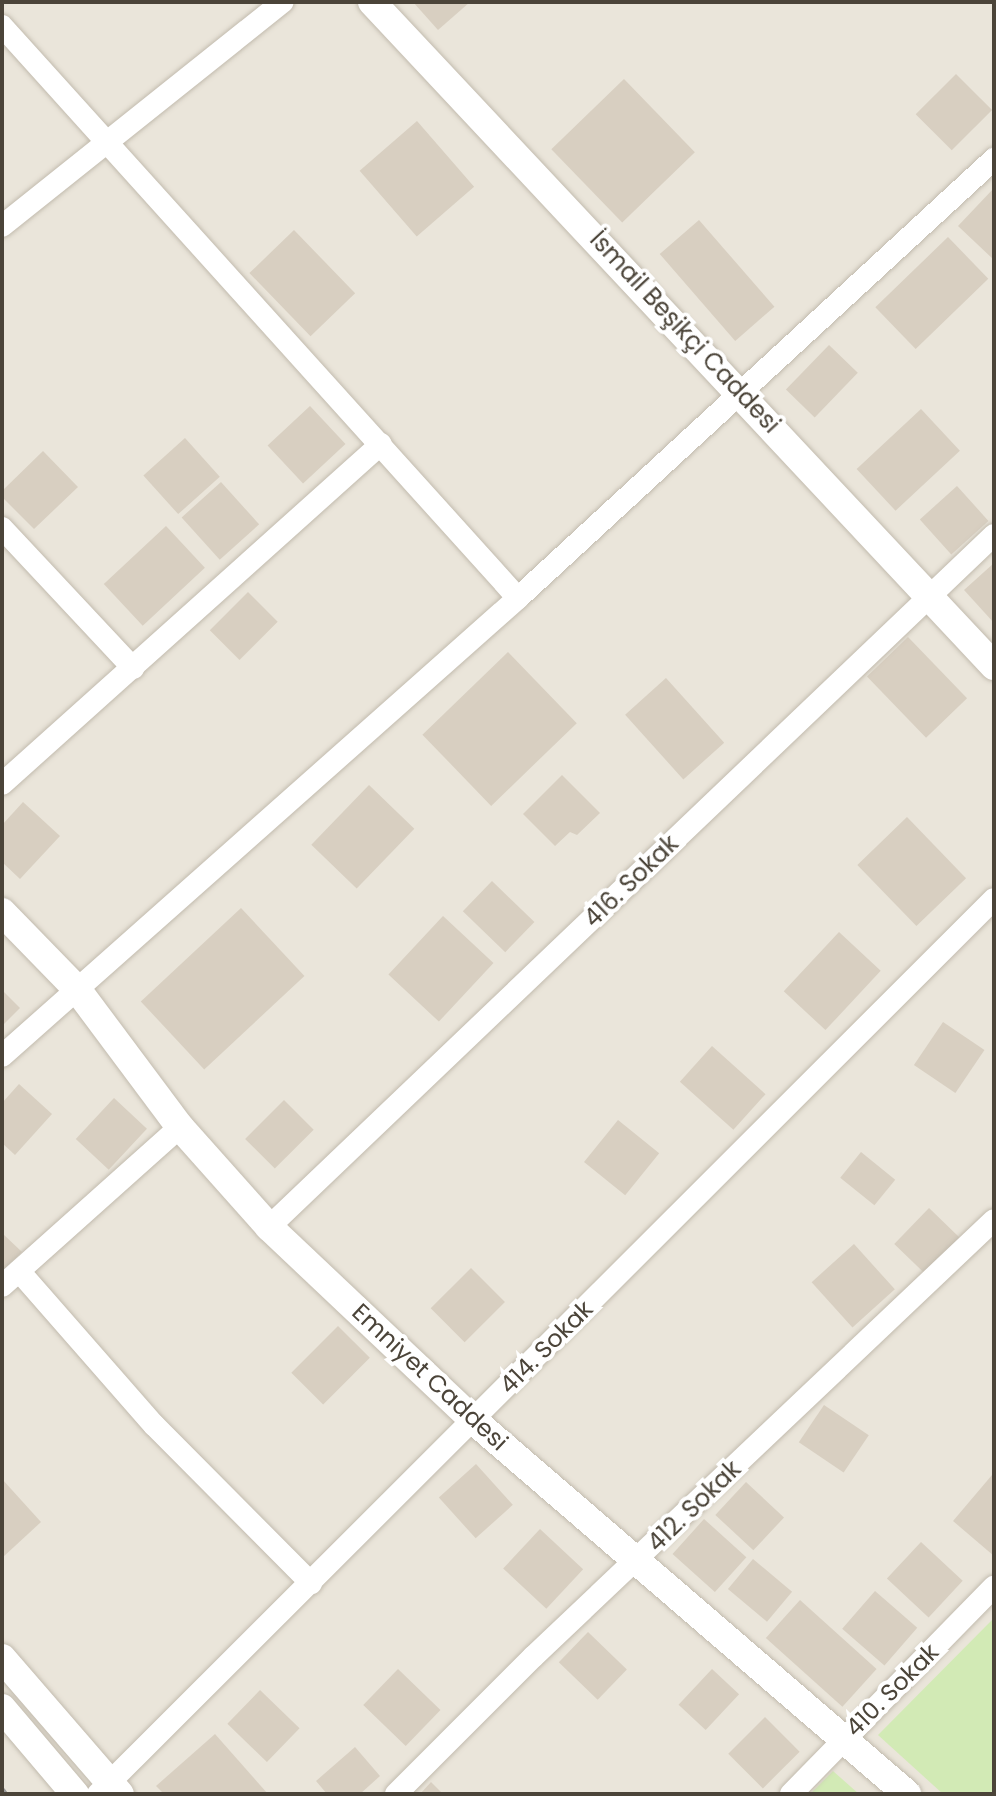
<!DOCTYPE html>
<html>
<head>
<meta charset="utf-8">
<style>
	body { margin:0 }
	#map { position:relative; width:996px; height:1796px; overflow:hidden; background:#f6f3ec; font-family:Poppins,sans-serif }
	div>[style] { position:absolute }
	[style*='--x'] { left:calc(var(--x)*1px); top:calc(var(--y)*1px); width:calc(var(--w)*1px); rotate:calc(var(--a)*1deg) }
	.residential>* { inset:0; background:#eae5da; transform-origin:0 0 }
	.green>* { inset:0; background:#d2eab5 }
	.building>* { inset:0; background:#d8cfc1; transform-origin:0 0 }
	.roads { filter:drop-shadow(0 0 2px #c2bbae) drop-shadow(0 0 2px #c2bbae) }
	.minor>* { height:22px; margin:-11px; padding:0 11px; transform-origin:11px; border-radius:11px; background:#fff }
	.tertiary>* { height:28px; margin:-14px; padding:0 14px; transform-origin:14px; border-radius:14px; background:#fff }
	.rail>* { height:6px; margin-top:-3px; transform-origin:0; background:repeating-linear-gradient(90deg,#9a9a9a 0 10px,transparent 0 20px) }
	span { translate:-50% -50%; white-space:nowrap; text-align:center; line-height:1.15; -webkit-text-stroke:8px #fff; paint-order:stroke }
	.street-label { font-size:24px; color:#4b4439 }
	.frame { position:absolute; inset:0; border:4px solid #4b4439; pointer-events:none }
</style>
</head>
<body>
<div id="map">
	<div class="residential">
		<i style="left:2px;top:2px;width:992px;height:1792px"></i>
	</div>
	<div class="green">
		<i style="clip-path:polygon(994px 1618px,994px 1794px,943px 1794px,878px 1735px)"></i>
		<i style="clip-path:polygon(833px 1771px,859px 1794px,810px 1794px)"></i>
	</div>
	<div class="building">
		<i style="clip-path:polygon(413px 2px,470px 2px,438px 30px)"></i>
		<i style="left:956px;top:74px;width:51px;height:57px;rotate:45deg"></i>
		<i style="left:624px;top:79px;width:102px;height:101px;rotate:46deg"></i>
		<i style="left:417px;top:121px;width:87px;height:76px;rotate:49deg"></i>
		<i style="clip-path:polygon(994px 188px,994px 260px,958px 226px)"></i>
		<i style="left:699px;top:220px;width:115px;height:52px;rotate:49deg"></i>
		<i style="left:294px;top:230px;width:88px;height:62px;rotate:46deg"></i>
		<i style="left:948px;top:237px;width:58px;height:101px;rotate:46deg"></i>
		<i style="left:829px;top:345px;width:40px;height:62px;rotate:44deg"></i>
		<i style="left:310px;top:406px;width:52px;height:58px;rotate:47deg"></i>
		<i style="left:921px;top:409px;width:57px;height:88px;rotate:47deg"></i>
		<i style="left:185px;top:438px;width:52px;height:56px;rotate:48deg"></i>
		<i style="clip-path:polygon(43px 451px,78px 487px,34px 529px,2px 497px,2px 491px)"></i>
		<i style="left:221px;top:482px;width:57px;height:53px;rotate:48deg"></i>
		<i style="left:957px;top:486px;width:47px;height:50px;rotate:48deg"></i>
		<i style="left:166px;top:526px;width:57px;height:85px;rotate:47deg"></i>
		<i style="clip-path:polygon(994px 563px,994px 623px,964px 590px)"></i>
		<i style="left:248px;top:592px;width:42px;height:54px;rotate:45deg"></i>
		<i style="left:908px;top:637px;width:85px;height:57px;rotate:46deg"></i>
		<i style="left:508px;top:652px;width:99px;height:119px;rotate:46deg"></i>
		<i style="left:666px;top:678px;width:87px;height:55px;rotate:48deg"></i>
		<i style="clip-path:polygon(562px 775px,600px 813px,577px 835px,570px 832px,555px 846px,523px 814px)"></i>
		<i style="left:369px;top:785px;width:63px;height:83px;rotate:44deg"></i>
		<i style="clip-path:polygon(23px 802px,60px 836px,20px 879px,2px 862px,2px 825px)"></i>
		<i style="left:907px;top:817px;width:85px;height:69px;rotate:46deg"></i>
		<i style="left:492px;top:881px;width:59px;height:42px;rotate:44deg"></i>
		<i style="left:241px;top:908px;width:93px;height:137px;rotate:47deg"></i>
		<i style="left:443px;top:916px;width:69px;height:80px;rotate:43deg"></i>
		<i style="left:839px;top:932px;width:57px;height:81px;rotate:43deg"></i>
		<i style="clip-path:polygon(2px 990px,20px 1008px,2px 1026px)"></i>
		<i style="left:943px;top:1022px;width:50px;height:52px;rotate:34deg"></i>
		<i style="left:712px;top:1046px;width:72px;height:48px;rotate:42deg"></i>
		<i style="clip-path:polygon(19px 1084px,52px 1114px,15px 1155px,2px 1143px,2px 1103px)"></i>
		<i style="left:114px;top:1098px;width:45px;height:56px;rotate:43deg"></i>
		<i style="left:284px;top:1100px;width:42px;height:55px;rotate:45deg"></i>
		<i style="left:618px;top:1120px;width:53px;height:54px;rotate:39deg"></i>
		<i style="left:861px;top:1152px;width:44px;height:33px;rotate:39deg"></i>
		<i style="left:929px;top:1208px;width:46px;height:50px;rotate:44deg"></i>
		<i style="clip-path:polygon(2px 1233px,22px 1252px,2px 1271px)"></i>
		<i style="left:854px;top:1244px;width:61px;height:57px;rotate:48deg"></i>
		<i style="left:471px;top:1268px;width:48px;height:57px;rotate:45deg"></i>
		<i style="left:338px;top:1326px;width:45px;height:66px;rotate:45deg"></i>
		<i style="left:824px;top:1405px;width:54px;height:45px;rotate:34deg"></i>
		<i style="left:476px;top:1464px;width:55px;height:50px;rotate:48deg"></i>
		<i style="clip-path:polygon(992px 1475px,994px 1477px,994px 1556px,953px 1521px)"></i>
		<i style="clip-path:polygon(2px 1479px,41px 1522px,2px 1558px)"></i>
		<i style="left:746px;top:1482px;width:52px;height:45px;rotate:43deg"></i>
		<i style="left:704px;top:1519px;width:57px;height:47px;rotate:42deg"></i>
		<i style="left:540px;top:1529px;width:59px;height:54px;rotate:43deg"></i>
		<i style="left:921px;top:1542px;width:57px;height:50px;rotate:43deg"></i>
		<i style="left:753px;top:1559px;width:51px;height:39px;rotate:40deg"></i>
		<i style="left:875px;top:1591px;width:56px;height:50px;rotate:41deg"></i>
		<i style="left:800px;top:1600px;width:103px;height:51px;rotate:42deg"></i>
		<i style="left:588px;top:1632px;width:54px;height:42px;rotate:44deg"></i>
		<i style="left:398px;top:1669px;width:59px;height:50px;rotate:44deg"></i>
		<i style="left:712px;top:1669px;width:37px;height:49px;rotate:43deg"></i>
		<i style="left:260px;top:1690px;width:55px;height:47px;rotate:44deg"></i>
		<i style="left:765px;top:1717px;width:49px;height:52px;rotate:45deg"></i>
		<i style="clip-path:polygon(215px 1734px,268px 1794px,164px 1794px,156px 1786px)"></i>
		<i style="clip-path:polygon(355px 1747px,380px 1776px,360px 1794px,327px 1794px,316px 1781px)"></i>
		<i style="clip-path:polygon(431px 1782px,443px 1794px,420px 1794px)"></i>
	</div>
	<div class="roads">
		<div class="minor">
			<i style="--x:2;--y:26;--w:770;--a:47.95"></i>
			<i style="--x:2;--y:226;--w:359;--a:-38.6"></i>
			<i style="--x:2;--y:528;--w:192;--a:46.9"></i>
			<i style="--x:2;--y:784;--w:509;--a:-41.9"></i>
			<i style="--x:2;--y:1056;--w:690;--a:-41.59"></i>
			<i style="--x:518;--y:598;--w:648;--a:-42.68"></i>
			<i style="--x:269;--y:1227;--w:1002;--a:-43.67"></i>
			<i style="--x:19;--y:1271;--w:205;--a:48.8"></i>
			<i style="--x:154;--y:1425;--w:223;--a:45.2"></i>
			<i style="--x:2;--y:1286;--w:239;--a:-41.8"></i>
			<i style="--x:98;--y:1794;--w:1266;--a:-44.97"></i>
			<i style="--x:396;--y:1794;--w:194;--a:-45"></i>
			<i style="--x:533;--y:1657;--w:635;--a:-43.47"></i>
			<i style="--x:791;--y:1794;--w:290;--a:-45.6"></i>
		</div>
		<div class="tertiary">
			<i style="--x:372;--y:2;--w:910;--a:46.87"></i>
			<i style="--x:2;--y:912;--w:107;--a:45.8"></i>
			<i style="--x:77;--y:989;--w:172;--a:53.3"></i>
			<i style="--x:180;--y:1127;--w:134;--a:48.3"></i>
			<i style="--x:269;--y:1227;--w:281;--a:43.4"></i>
			<i style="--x:473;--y:1420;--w:573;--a:40.75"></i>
			<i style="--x:2;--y:1658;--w:180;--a:49.1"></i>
			<i style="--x:2;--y:1708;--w:113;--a:49.7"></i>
		</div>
	</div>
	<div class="rail">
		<i style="--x:2;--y:1790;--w:5;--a:53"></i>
	</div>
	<div class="street-label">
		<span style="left:685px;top:332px;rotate:47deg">İsmail Beşikçi Caddesi</span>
		<span style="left:631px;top:881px;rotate:-44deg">416. Sokak</span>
		<span style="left:546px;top:1347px;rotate:-45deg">414. Sokak</span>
		<span style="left:430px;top:1377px;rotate:43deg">Emniyet Caddesi</span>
		<span style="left:694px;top:1506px;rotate:-44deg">412. Sokak</span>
		<span style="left:892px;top:1690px;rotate:-45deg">410. Sokak</span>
	</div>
	<div class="frame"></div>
</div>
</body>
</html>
